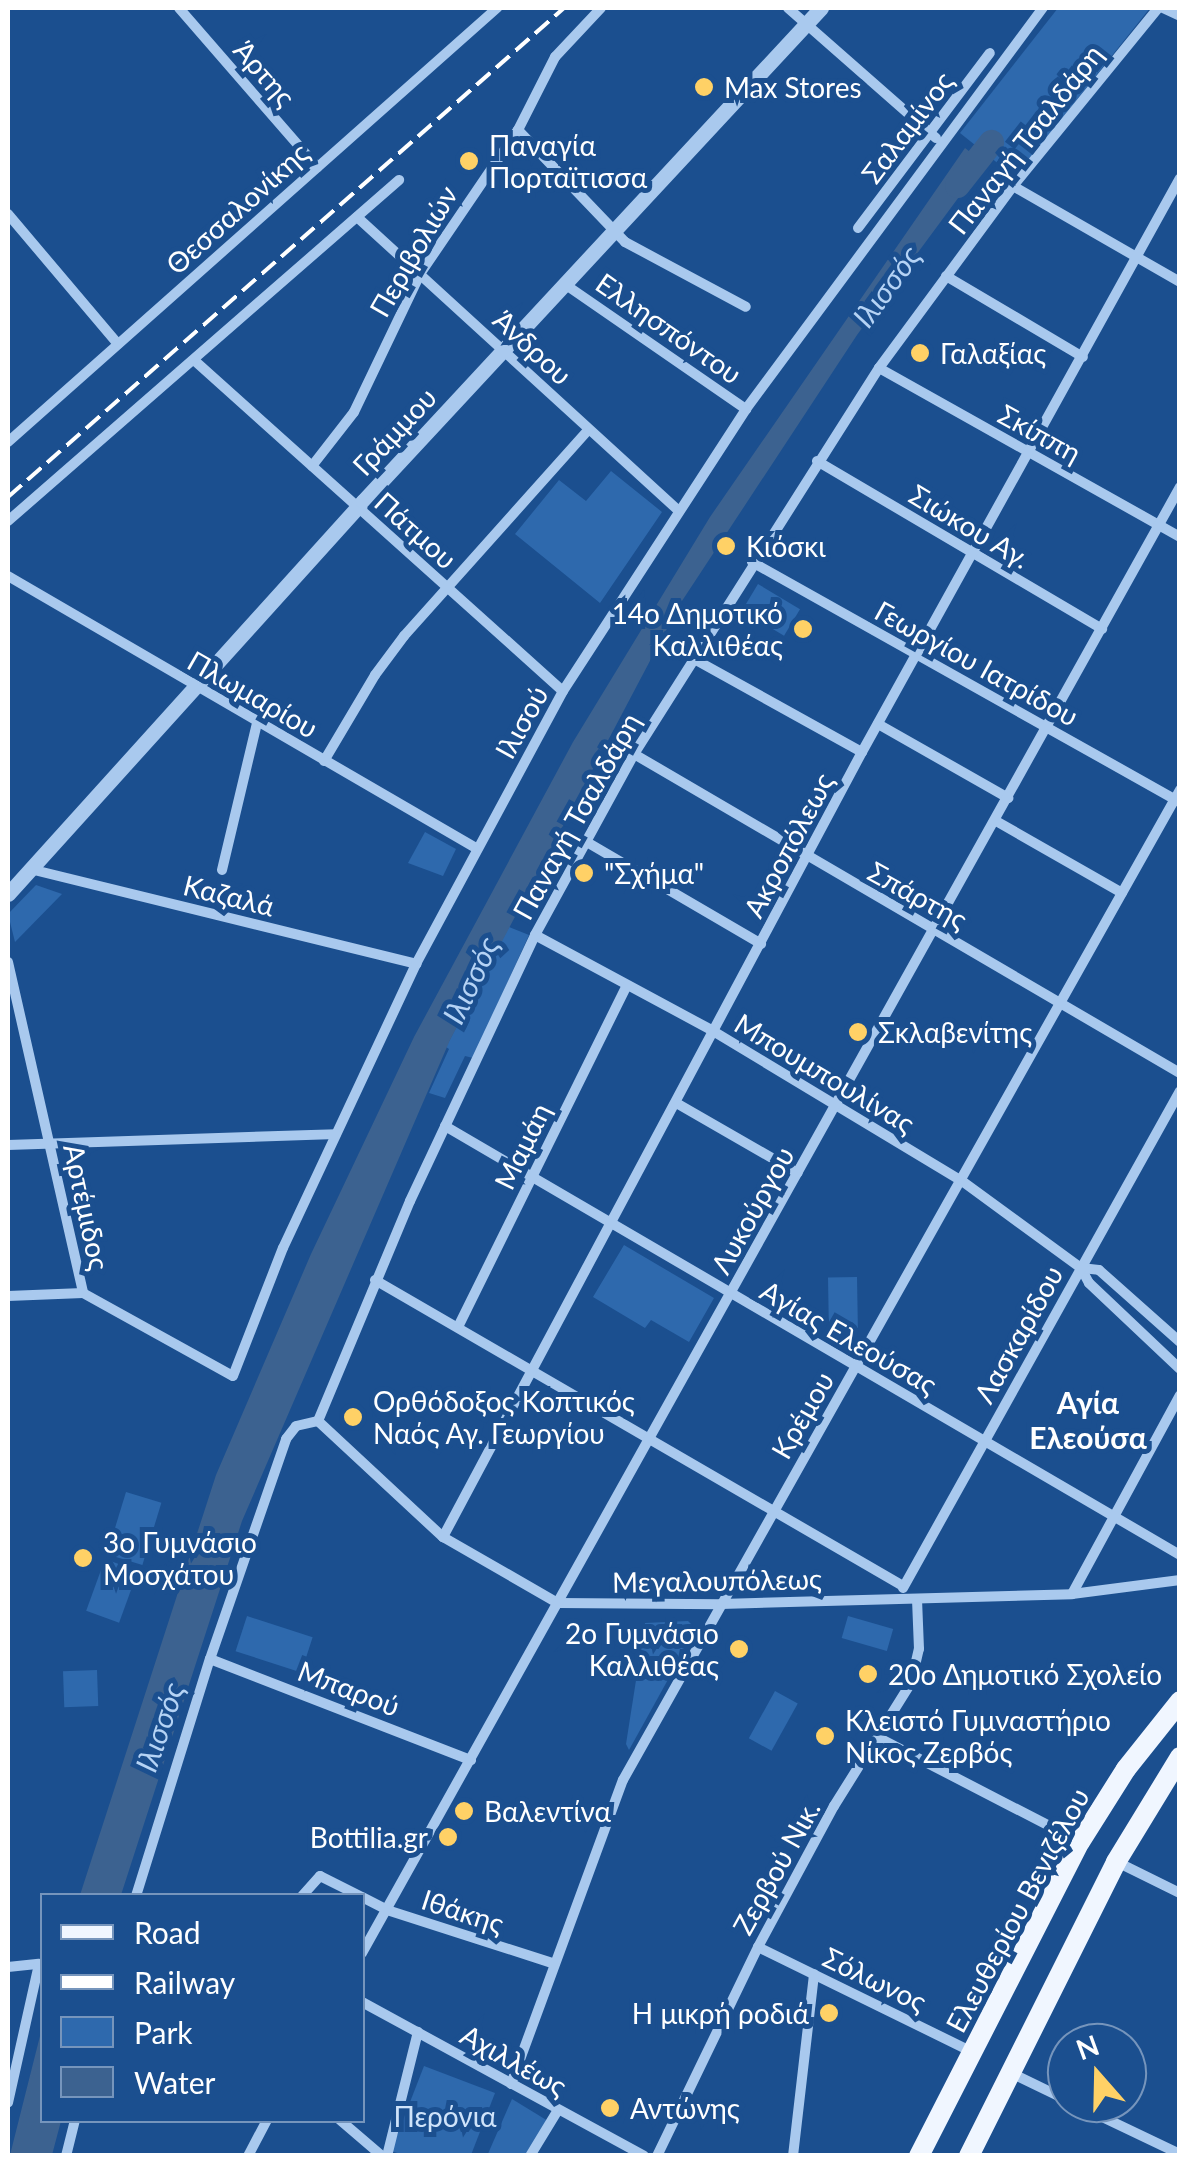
<!DOCTYPE html>
<html>
<head>
<meta charset="utf-8">
<style>
	body { margin:0 }
	#map { position:relative; width:1187px; height:2163px; overflow:hidden; background:#1b4f8f; font-family:Lato,sans-serif }
	div>[style] { position:absolute }
	[style*='--x'] { left:calc(var(--x)*1px); top:calc(var(--y)*1px); width:calc(var(--w)*1px); rotate:calc(var(--a)*1deg) }
	.green>* { inset:0; background:#2e69ad; transform-origin:0 0 }
	.water>* { inset:0; background:#3c6290 }
	.river>* { height:25px; margin:-12.5px; padding:0 12.5px; transform-origin:12.5px; border-radius:12.5px; background:#3c6290 }
	.minor>* { height:10px; margin:-5px; padding:0 5px; transform-origin:5px; border-radius:5px; background:#a9c9ee }
	.tertiary>* { height:15px; margin:-7.5px; padding:0 7.5px; transform-origin:7.5px; border-radius:7.5px; background:#a9c9ee }
	.primary>* { height:20px; margin:-10px; padding:0 10px; transform-origin:10px; border-radius:10px; background:#f0f6ff }
	.rail>* { height:4px; margin-top:-2px; transform-origin:0; background:repeating-linear-gradient(90deg,#fff 0 18px,transparent 0 26px) }
	.dots>* { width:28px; height:28px; translate:-50% -50%; box-sizing:border-box; border:5px solid #1b4f8f; border-radius:50% }
	span { translate:-50% -50%; white-space:nowrap; text-align:center; line-height:1.15; -webkit-text-stroke:10px #1b4f8f; paint-order:stroke }
	.street-label { font-size:28px; color:#fff }
	.poi-label { font-size:28px; color:#fff }
	.left { translate:0 -50%; text-align:left }
	.right { translate:-100% -50%; text-align:right }
	.park-label { font-size:28px; color:#cfe3fa }
	.water-label { font-size:30px; color:#b5d3f5; font-style:italic }
	.neighbourhood-label { font-size:30px; color:#fff; font-weight:700 }
	.frame { position:absolute; inset:0; border:10px solid #fff; pointer-events:none }
	.legend { position:absolute; left:40px; top:1893px; width:325px; height:230px; box-sizing:border-box; background:#1b4f8f; border:2px solid #7695bc; margin:0; padding:12px 18px; list-style:none; font-size:30px; color:#fff }
	.legend li { display:flex; align-items:center; gap:20px; height:50px }
	.legend b { width:50px; border:2px solid #7695bc }
	.north { position:absolute; left:1047px; top:2023px; width:100px; height:100px; box-sizing:border-box; background:#1b4f8f; border:2px solid #7695bc; border-radius:50%; rotate:340deg; font-size:28px; font-weight:700; line-height:40px; text-align:center; color:#fff }
	.north::after { content:''; display:block; margin:auto; width:35px; height:45px; background:#ffd166; clip-path:polygon(50% 0,100% 100%,50% 72%,0 100%) }
</style>
</head>
<body>
<div id="map">
	<div class="green">
		<i style="clip-path:polygon(1058px 8px,1150px 8px,1015px 177px,960px 133px)"></i>
		<i style="clip-path:polygon(611px 471px,662px 512px,600px 603px,515px 534px,559px 480px,586px 501px)"></i>
		<i style="left:758px;top:584px;width:49px;height:31px;rotate:31deg"></i>
		<i style="clip-path:polygon(425px 832px,456px 849px,443px 876px,408px 863px)"></i>
		<i style="clip-path:polygon(36px 885px,62px 894px,15px 942px,8px 914px)"></i>
		<i style="clip-path:polygon(509px 927px,529px 935px,473px 1058px,465px 1056px,445px 1098px,429px 1093px,449px 1049px,446px 1047px)"></i>
		<i style="clip-path:polygon(624px 1245px,714px 1298px,689px 1342px,651px 1320px,645px 1328px,593px 1297px)"></i>
		<i style="left:857px;top:1277px;width:51px;height:29px;rotate:89deg"></i>
		<i style="left:126px;top:1492px;width:37px;height:65px;rotate:17deg"></i>
		<i style="left:105px;top:1559px;width:35px;height:55px;rotate:20deg"></i>
		<i style="left:247px;top:1616px;width:69px;height:37px;rotate:18deg"></i>
		<i style="left:848px;top:1616px;width:47px;height:23px;rotate:16deg"></i>
		<i style="clip-path:polygon(688px 1621px,696px 1629px,629px 1750px,626px 1744px,645px 1623px)"></i>
		<i style="left:97px;top:1670px;width:36px;height:34px;rotate:88deg"></i>
		<i style="left:775px;top:1691px;width:26px;height:54px;rotate:29deg"></i>
		<i style="clip-path:polygon(424px 2066px,495px 2093px,471px 2155px,404px 2155px,391px 2151px)"></i>
		<i style="clip-path:polygon(512px 2099px,548px 2121px,525px 2155px,487px 2156px)"></i>
	</div>
	<div class="water">
		<i style="clip-path:polygon(965px 148px,984px 163px,857px 335px,680px 604px,450px 1040px,242px 1521px,121px 1895px,80px 1895px,216px 1475px,311px 1254px,414px 1037px,573px 742px,710px 517px)"></i>
		<i style="clip-path:polygon(42px 2028px,42px 2120px,61px 2121px,52px 2155px,10px 2155px)"></i>
	</div>
	<div class="river">
		<i style="--x:957;--y:185;--w:55;--a:-51.7"></i>
	</div>
	<div class="minor">
		<i style="--x:179;--y:8;--w:211;--a:49"></i>
		<i style="--x:788;--y:8;--w:197;--a:41.3"></i>
		<i style="--x:1163;--y:8;--w:19;--a:25"></i>
		<i style="--x:518;--y:130;--w:155;--a:46.3"></i>
		<i style="--x:625;--y:242;--w:137;--a:28.2"></i>
		<i style="--x:1013;--y:186;--w:193;--a:29.9"></i>
		<i style="--x:8;--y:214;--w:170;--a:49.8"></i>
		<i style="--x:357;--y:217;--w:435;--a:42.4"></i>
		<i style="--x:858;--y:228;--w:219;--a:-53"></i>
		<i style="--x:946;--y:276;--w:159;--a:30.6"></i>
		<i style="--x:566;--y:285;--w:219;--a:34.6"></i>
		<i style="--x:195;--y:361;--w:494;--a:41.9"></i>
		<i style="--x:879;--y:368;--w:345;--a:29.3"></i>
		<i style="--x:8;--y:442;--w:654;--a:-41.59"></i>
		<i style="--x:817;--y:461;--w:331;--a:30.5"></i>
		<i style="--x:312;--y:466;--w:68;--a:-52.1"></i>
		<i style="--x:354;--y:412;--w:153;--a:-64.4"></i>
		<i style="--x:420;--y:274;--w:174;--a:-55.8"></i>
		<i style="--x:518;--y:130;--w:82;--a:-63.1"></i>
		<i style="--x:555;--y:57;--w:67;--a:-46.8"></i>
		<i style="--x:8;--y:521;--w:519;--a:-41.09"></i>
		<i style="--x:752;--y:562;--w:490;--a:29.3"></i>
		<i style="--x:8;--y:576;--w:541;--a:30.17"></i>
		<i style="--x:694;--y:659;--w:192;--a:29"></i>
		<i style="--x:878;--y:724;--w:150;--a:29.6"></i>
		<i style="--x:634;--y:754;--w:632;--a:30.3"></i>
		<i style="--x:324;--y:761;--w:100;--a:-59.3"></i>
		<i style="--x:375;--y:675;--w:49;--a:-53.4"></i>
		<i style="--x:404;--y:636;--w:276;--a:-48.2"></i>
		<i style="--x:996;--y:821;--w:145;--a:29.7"></i>
		<i style="--x:585;--y:841;--w:204;--a:30.3"></i>
		<i style="--x:30;--y:869;--w:398;--a:13.8"></i>
		<i style="--x:222;--y:870;--w:151;--a:-76.6"></i>
		<i style="--x:535;--y:935;--w:202;--a:28.3"></i>
		<i style="--x:713;--y:1031;--w:291;--a:31.1"></i>
		<i style="--x:962;--y:1181;--w:147;--a:36.2"></i>
		<i style="--x:1081;--y:1268;--w:17;--a:62"></i>
		<i style="--x:1089;--y:1283;--w:125;--a:43.4"></i>
		<i style="--x:8;--y:962;--w:339;--a:77.2"></i>
		<i style="--x:83;--y:1293;--w:171;--a:29"></i>
		<i style="--x:233;--y:1376;--w:137;--a:-68.7"></i>
		<i style="--x:283;--y:1248;--w:314;--a:-64.9"></i>
		<i style="--x:416;--y:964;--w:310;--a:-61.7"></i>
		<i style="--x:563;--y:691;--w:336;--a:-57"></i>
		<i style="--x:746;--y:409;--w:499;--a:-53.5"></i>
		<i style="--x:678;--y:1104;--w:138;--a:29.9"></i>
		<i style="--x:445;--y:1126;--w:851;--a:30.27"></i>
		<i style="--x:8;--y:1145;--w:328;--a:-1.9"></i>
		<i style="--x:1081;--y:1268;--w:18;--a:6"></i>
		<i style="--x:1099;--y:1270;--w:108;--a:41.6"></i>
		<i style="--x:375;--y:1280;--w:610;--a:30.09"></i>
		<i style="--x:8;--y:1296;--w:75;--a:-2.3"></i>
		<i style="--x:458;--y:1327;--w:381;--a:-63.7"></i>
		<i style="--x:318;--y:1421;--w:238;--a:-67.3"></i>
		<i style="--x:410;--y:1201;--w:294;--a:-64.8"></i>
		<i style="--x:535;--y:935;--w:206;--a:-61.3"></i>
		<i style="--x:634;--y:754;--w:457;--a:-57.6"></i>
		<i style="--x:879;--y:368;--w:226;--a:-53.6"></i>
		<i style="--x:1013;--y:186;--w:230;--a:-50.8"></i>
		<i style="--x:318;--y:1421;--w:171;--a:42.9"></i>
		<i style="--x:443;--y:1537;--w:133;--a:29.9"></i>
		<i style="--x:558;--y:1603;--w:163;--a:0.4"></i>
		<i style="--x:721;--y:1604;--w:351;--a:-1.6"></i>
		<i style="--x:1072;--y:1594;--w:109;--a:-7.4"></i>
		<i style="--x:443;--y:1537;--w:890;--a:-61.91"></i>
		<i style="--x:862;--y:752;--w:656;--a:-61.01"></i>
		<i style="--x:903;--y:1588;--w:569;--a:-60.87"></i>
		<i style="--x:1072;--y:1594;--w:226;--a:-61.5"></i>
		<i style="--x:210;--y:1659;--w:280;--a:21.2"></i>
		<i style="--x:877;--y:1737;--w:229;--a:27.3"></i>
		<i style="--x:1117;--y:1862;--w:70;--a:26.2"></i>
		<i style="--x:136;--y:1896;--w:248;--a:-72.7"></i>
		<i style="--x:210;--y:1659;--w:233;--a:-70.9"></i>
		<i style="--x:286;--y:1439;--w:16;--a:-52"></i>
		<i style="--x:296;--y:1426;--w:23;--a:-13"></i>
		<i style="--x:302;--y:1896;--w:27;--a:-48"></i>
		<i style="--x:320;--y:1876;--w:45;--a:26.6"></i>
		<i style="--x:362;--y:1897;--w:28;--a:27"></i>
		<i style="--x:387;--y:1910;--w:173;--a:17.8"></i>
		<i style="--x:758;--y:1947;--w:238;--a:26.1"></i>
		<i style="--x:362;--y:1953;--w:1679;--a:-60.84"></i>
		<i style="--x:8;--y:1967;--w:31;--a:-6"></i>
		<i style="--x:39;--y:1964;--w:142;--a:102.6"></i>
		<i style="--x:362;--y:2002;--w:321;--a:28.6"></i>
		<i style="--x:1011;--y:2073;--w:62;--a:25.7"></i>
		<i style="--x:511;--y:2084;--w:324;--a:-69.8"></i>
		<i style="--x:623;--y:1780;--w:1136;--a:-60.64"></i>
		<i style="--x:1073;--y:2103;--w:119;--a:25.5"></i>
		<i style="--x:340;--y:2120;--w:55;--a:40.6"></i>
		<i style="--x:66;--y:2156;--w:37;--a:-76"></i>
		<i style="--x:248;--y:2156;--w:41;--a:-62.2"></i>
		<i style="--x:387;--y:2156;--w:128;--a:-76"></i>
		<i style="--x:530;--y:2156;--w:54;--a:-58.7"></i>
		<i style="--x:657;--y:2156;--w:232;--a:-64.2"></i>
		<i style="--x:758;--y:1947;--w:160;--a:-61.7"></i>
		<i style="--x:834;--y:1806;--w:145;--a:-58"></i>
		<i style="--x:911;--y:1683;--w:35;--a:-77"></i>
		<i style="--x:919;--y:1649;--w:50;--a:-92.3"></i>
		<i style="--x:793;--y:2156;--w:183;--a:-83.4"></i>
	</div>
	<div class="tertiary">
		<i style="--x:8;--y:894;--w:530;--a:-47.91"></i>
		<i style="--x:363;--y:501;--w:673;--a:-47.11"></i>
	</div>
	<div class="primary">
		<i style="--x:919;--y:2156;--w:353;--a:-62.9"></i>
		<i style="--x:1080;--y:1842;--w:86;--a:-57.8"></i>
		<i style="--x:1126;--y:1769;--w:87;--a:-51.5"></i>
		<i style="--x:969;--y:2156;--w:329;--a:-63.4"></i>
		<i style="--x:1116;--y:1862;--w:123;--a:-58.6"></i>
	</div>
	<div class="rail">
		<i style="--x:8;--y:497;--w:740;--a:-41.33"></i>
	</div>
	<div class="dots">
		<i style="left:704px;top:87px;background:#ffd166"></i>
		<i style="left:469px;top:161px;background:#ffd166"></i>
		<i style="left:920px;top:353px;background:#ffd166"></i>
		<i style="left:726px;top:546px;background:#ffd166"></i>
		<i style="left:803px;top:629px;background:#ffd166"></i>
		<i style="left:584px;top:873px;background:#ffd166"></i>
		<i style="left:858px;top:1032px;background:#ffd166"></i>
		<i style="left:353px;top:1417px;background:#ffd166"></i>
		<i style="left:83px;top:1558px;background:#ffd166"></i>
		<i style="left:739px;top:1649px;background:#ffd166"></i>
		<i style="left:868px;top:1674px;background:#ffd166"></i>
		<i style="left:825px;top:1736px;background:#ffd166"></i>
		<i style="left:464px;top:1811px;background:#ffd166"></i>
		<i style="left:448px;top:1837px;background:#ffd166"></i>
		<i style="left:829px;top:2013px;background:#ffd166"></i>
		<i style="left:610px;top:2108px;background:#ffd166"></i>
	</div>
	<div class="street-label">
		<span style="left:265px;top:73px;rotate:49deg">Άρτης</span>
		<span style="left:907px;top:127px;rotate:-53deg">Σαλαμίνος</span>
		<span style="left:1025px;top:139px;rotate:-52deg">Παναγή Τσαλδάρη</span>
		<span style="left:237px;top:208px;rotate:-42deg">Θεσσαλονίκης</span>
		<span style="left:413px;top:251px;rotate:-60deg">Περιβολιών</span>
		<span style="left:669px;top:328px;rotate:35deg">Ελλησπόντου</span>
		<span style="left:533px;top:347px;rotate:43deg">Άνδρου</span>
		<span style="left:394px;top:431px;rotate:-47deg">Γράμμου</span>
		<span style="left:1040px;top:433px;rotate:29deg">Σκίππη</span>
		<span style="left:970px;top:526px;rotate:31deg">Σιώκου Αγ.</span>
		<span style="left:416px;top:530px;rotate:42deg">Πάτμου</span>
		<span style="left:977px;top:663px;rotate:29deg">Γεωργίου Ιατρίδου</span>
		<span style="left:253px;top:694px;rotate:30deg">Πλωμαρίου</span>
		<span style="left:521px;top:722px;rotate:-61deg">Ιλισού</span>
		<span style="left:576px;top:816px;rotate:-61deg">Παναγή Τσαλδάρη</span>
		<span style="left:788px;top:845px;rotate:-62deg">Ακροπόλεως</span>
		<span style="left:229px;top:895px;rotate:14deg">Καζαλά</span>
		<span style="left:918px;top:895px;rotate:29deg">Σπάρτης</span>
		<span style="left:825px;top:1073px;rotate:31deg">Μπουμπουλίνας</span>
		<span style="left:522px;top:1146px;rotate:-64deg">Μαμάη</span>
		<span style="left:87px;top:1207px;rotate:78deg">Αρτέμιδος</span>
		<span style="left:752px;top:1210px;rotate:-61deg">Λυκούργου</span>
		<span style="left:1018px;top:1334px;rotate:-61deg">Λασκαρίδου</span>
		<span style="left:849px;top:1337px;rotate:30deg">Αγίας Ελεούσας</span>
		<span style="left:802px;top:1415px;rotate:-60deg">Κρέμου</span>
		<span style="left:717px;top:1580px;rotate:-1deg">Μεγαλουπόλεως</span>
		<span style="left:349px;top:1688px;rotate:21deg">Μπαρού</span>
		<span style="left:776px;top:1867px;rotate:-61deg">Ζερβού Νικ.</span>
		<span style="left:1017px;top:1910px;rotate:-62deg">Ελευθερίου Βενιζέλου</span>
		<span style="left:463px;top:1911px;rotate:18deg">Ιθάκης</span>
		<span style="left:875px;top:1979px;rotate:26deg">Σόλωνος</span>
		<span style="left:514px;top:2060px;rotate:29deg">Αχιλλέως</span>
	</div>
	<div class="poi-label">
		<span class="left" style="left:724px;top:87px">Max Stores</span>
		<span class="left" style="left:489px;top:161px">Παναγία<br>Πορταϊτισσα</span>
		<span class="left" style="left:940px;top:353px">Γαλαξίας</span>
		<span class="left" style="left:746px;top:546px">Κιόσκι</span>
		<span class="right" style="left:783px;top:629px">14ο Δημοτικό<br>Καλλιθέας</span>
		<span class="left" style="left:604px;top:873px">"Σχήμα"</span>
		<span class="left" style="left:878px;top:1032px">Σκλαβενίτης</span>
		<span class="left" style="left:373px;top:1417px">Ορθόδοξος Κοπτικός<br>Ναός Αγ. Γεωργίου</span>
		<span class="left" style="left:103px;top:1558px">3o Γυμνάσιο<br>Μοσχάτου</span>
		<span class="right" style="left:719px;top:1649px">2ο Γυμνάσιο<br>Καλλιθέας</span>
		<span class="left" style="left:888px;top:1674px">20ο Δημοτικό Σχολείο</span>
		<span class="left" style="left:845px;top:1736px">Κλειστό Γυμναστήριο<br>Νίκος Ζερβός</span>
		<span class="left" style="left:484px;top:1811px">Βαλεντίνα</span>
		<span class="right" style="left:428px;top:1837px">Bottilia.gr</span>
		<span class="right" style="left:809px;top:2013px">Η μικρή ροδιά</span>
		<span class="left" style="left:630px;top:2108px">Αντώνης</span>
	</div>
	<div class="park-label">
		<span style="left:445px;top:2116px">Περόνια</span>
	</div>
	<div class="water-label">
		<span style="left:886px;top:286px;rotate:-54deg">Ιλισσός</span>
		<span style="left:470px;top:980px;rotate:-65deg">Ιλισσός</span>
		<span style="left:159px;top:1727px;rotate:-71deg">Ιλισσός</span>
	</div>
	<div class="neighbourhood-label">
		<span style="left:1088px;top:1419px">Αγία<br>Ελεούσα</span>
	</div>
	<div class="frame"></div>
	<ul class="legend">
	<li><b style="height:12px;background:#f0f6ff"></b>Road</li>
	<li><b style="height:12px;background:#fff"></b>Railway</li>
	<li><b style="height:28px;background:#2e69ad"></b>Park</li>
	<li><b style="height:28px;background:#3c6290"></b>Water</li>
	</ul>
	<div class="north">N</div>
</div>
</body>
</html>
